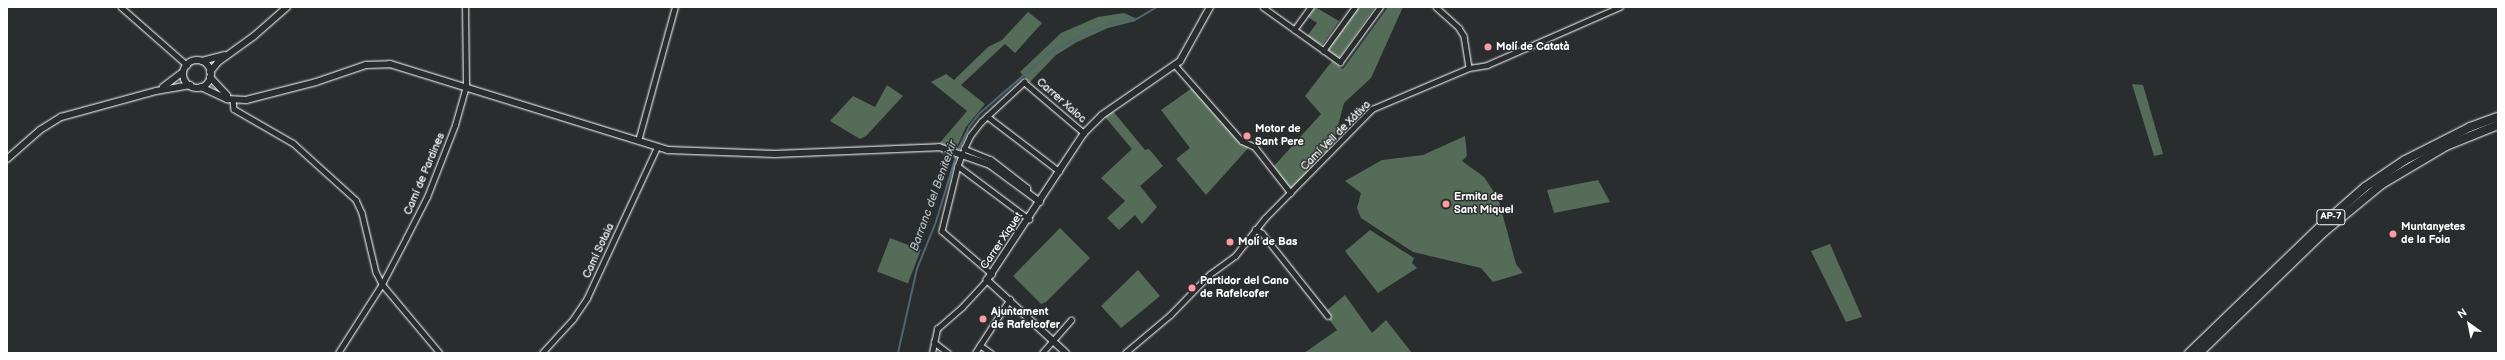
<!DOCTYPE html>
<html>
<head>
<meta charset="utf-8">
<style>
	body { margin:0 }
	#map { position:relative; width:2505px; height:360px; overflow:hidden; background:#2a2d2e; font-family:"Balsamiq Sans",sans-serif }
	div>[style] { position:absolute }
	[style*='--x'] { left:calc(var(--x)*1px); top:calc(var(--y)*1px); width:calc(var(--w)*1px); rotate:calc(var(--a)*1deg) }
	.green>* { inset:0; background:#546c58; transform-origin:0 0 }
	.stream>* { height:1.5px; margin:-0.75px; padding:0 0.75px; transform-origin:0.75px; border-radius:0.75px; background:#4d6672 }
	.roads { filter:drop-shadow(0 0 1px #fff) drop-shadow(0 0 1px #fff) }
	.street>* { height:4.5px; margin:-2.25px; padding:0 2.25px; transform-origin:2.25px; border-radius:2.25px; background:#2a2d2e }
	.secondary>* { height:6px; margin:-3px; padding:0 3px; transform-origin:3px; border-radius:3px; background:#2a2d2e }
	.secondary>.ring { margin:-3px; padding:0; box-sizing:content-box; background:none; border:6px solid #2a2d2e; border-radius:50% }
	.highway>* { height:8px; margin:-4px; padding:0 4px; transform-origin:4px; border-radius:4px; background:#2a2d2e }
	.dots>* { width:11px; height:11px; translate:-50% -50%; box-sizing:border-box; border:2px solid #2a2d2e; border-radius:50% }
	span { translate:-50% -50%; white-space:nowrap; text-align:center; line-height:1.15; -webkit-text-stroke:3px #2a2d2e; paint-order:stroke }
	.shield-label span { padding:1px 3px; background:#2a2d2e; border:1px solid; border-radius:3px; -webkit-text-stroke-width:0 }
	.shield-label { font-size:10px; color:#fff; font-weight:700 }
	.poi-label { font-size:11px; color:#fff; font-weight:700 }
	.left { translate:0 -50%; text-align:left }
	.street-label { font-size:11px; color:#fff }
	.water-label { font-size:12px; color:#afbac0; font-style:italic }
	.frame { position:absolute; inset:0; border:8px solid #fff; pointer-events:none }
	.north { position:absolute; left:2449px; top:304px; width:40px; height:40px; -webkit-text-stroke:3px #2a2d2e; paint-order:stroke; rotate:327deg; font-size:11px; font-weight:700; line-height:16px; text-align:center; color:#fff }
	.north::after { content:''; display:block; margin:auto; width:14px; height:18px; background:#fff; clip-path:polygon(50% 0,100% 100%,50% 72%,0 100%) }
</style>
</head>
<body>
<div id="map">
	<div class="green">
		<i style="clip-path:polygon(1315px 7px,1339px 21px,1323px 44px,1319px 45px,1307px 36px,1317px 23px,1308px 17px)"></i>
		<i style="clip-path:polygon(1358px 7px,1375px 7px,1340px 57px,1336px 57px,1328px 49px)"></i>
		<i style="clip-path:polygon(1388px 7px,1403px 7px,1371px 78px,1344px 103px,1334px 141px,1337px 144px,1292px 188px,1286px 184px,1274px 166px,1321px 114px,1305px 96px,1332px 61px,1343px 69px)"></i>
		<i style="clip-path:polygon(1028px 12px,1042px 23px,1015px 53px,1005px 44px,961px 85px,985px 104px,966px 127px,956px 149px,938px 145px,967px 111px,931px 82px,946px 74px,954px 80px,988px 47px,1002px 40px)"></i>
		<i style="clip-path:polygon(1124px 13px,1135px 18px,1136px 21px,1108px 28px,1077px 42px,1056px 55px,1030px 82px,1020px 72px,1061px 33px,1098px 17px)"></i>
		<i style="clip-path:polygon(2132px 84px,2143px 85px,2163px 154px,2154px 156px)"></i>
		<i style="clip-path:polygon(887px 85px,903px 96px,866px 136px,860px 139px,830px 121px,853px 96px,875px 107px)"></i>
		<i style="clip-path:polygon(1192px 88px,1219px 120px,1250px 146px,1206px 195px,1176px 159px,1190px 148px,1161px 110px)"></i>
		<i style="clip-path:polygon(1113px 111px,1145px 150px,1149px 149px,1163px 166px,1140px 186px,1157px 207px,1142px 224px,1135px 215px,1119px 230px,1107px 218px,1125px 201px,1101px 178px,1132px 149px,1105px 117px)"></i>
		<i style="clip-path:polygon(1465px 136px,1467px 156px,1462px 161px,1484px 177px,1498px 198px,1516px 264px,1523px 273px,1493px 282px,1481px 268px,1413px 252px,1361px 218px,1357px 208px,1361px 193px,1345px 181px,1382px 160px,1423px 155px)"></i>
		<i style="clip-path:polygon(1598px 180px,1610px 202px,1554px 213px,1547px 190px)"></i>
		<i style="clip-path:polygon(1060px 228px,1090px 258px,1046px 302px,1041px 304px,1013px 276px)"></i>
		<i style="clip-path:polygon(1370px 230px,1414px 258px,1412px 263px,1417px 268px,1378px 293px,1345px 251px)"></i>
		<i style="left:890px;top:238px;width:33px;height:36px;rotate:21deg"></i>
		<i style="clip-path:polygon(1830px 244px,1862px 317px,1846px 322px,1811px 251px)"></i>
		<i style="clip-path:polygon(1138px 270px,1160px 296px,1121px 328px,1101px 306px)"></i>
		<i style="clip-path:polygon(1345px 295px,1372px 333px,1386px 320px,1412px 353px,1304px 353px,1337px 330px,1324px 313px)"></i>
	</div>
	<div class="stream">
		<i style="--x:957;--y:152;--w:28;--a:-64"></i>
		<i style="--x:969;--y:127;--w:16;--a:-52"></i>
		<i style="--x:979;--y:114;--w:90;--a:-40.9"></i>
		<i style="--x:1047;--y:55;--w:48;--a:-29.7"></i>
		<i style="--x:1089;--y:31;--w:28;--a:-19"></i>
		<i style="--x:1115;--y:22;--w:22;--a:-8"></i>
		<i style="--x:1137;--y:19;--w:23;--a:-31"></i>
		<i style="--x:898;--y:353;--w:86;--a:-77.3"></i>
		<i style="--x:917;--y:269;--w:51;--a:-68"></i>
		<i style="--x:936;--y:222;--w:69;--a:-73.1"></i>
	</div>
	<div class="roads">
		<div class="street">
			<i style="--x:121;--y:7;--w:88;--a:41.3"></i>
			<i style="--x:1263;--y:7;--w:95;--a:35.5"></i>
			<i style="--x:1340;--y:62;--w:68;--a:-54"></i>
			<i style="--x:1436;--y:7;--w:31;--a:42"></i>
			<i style="--x:1459;--y:28;--w:9;--a:58"></i>
			<i style="--x:1464;--y:36;--w:32;--a:81"></i>
			<i style="--x:1294;--y:30;--w:29;--a:-54"></i>
			<i style="--x:1323;--y:51;--w:54;--a:-54"></i>
			<i style="--x:1175;--y:65;--w:101;--a:48.6"></i>
			<i style="--x:1242;--y:141;--w:14;--a:25"></i>
			<i style="--x:1255;--y:147;--w:58;--a:52"></i>
			<i style="--x:233;--y:100;--w:9;--a:84"></i>
			<i style="--x:234;--y:109;--w:68;--a:30"></i>
			<i style="--x:293;--y:143;--w:85;--a:42.1"></i>
			<i style="--x:356;--y:200;--w:14;--a:65"></i>
			<i style="--x:362;--y:213;--w:61;--a:76.7"></i>
			<i style="--x:376;--y:272;--w:13;--a:63"></i>
			<i style="--x:382;--y:284;--w:90;--a:50"></i>
			<i style="--x:987;--y:116;--w:91;--a:37.4"></i>
			<i style="--x:638;--y:141;--w:139;--a:-74.6"></i>
			<i style="--x:963;--y:153;--w:14;--a:111"></i>
			<i style="--x:958;--y:166;--w:67;--a:103.8"></i>
			<i style="--x:942;--y:231;--w:66;--a:40.7"></i>
			<i style="--x:958;--y:166;--w:89;--a:36.7"></i>
			<i style="--x:1027;--y:192;--w:4;--a:-90"></i>
			<i style="--x:1027;--y:188;--w:46;--a:-142.1"></i>
			<i style="--x:991;--y:160;--w:29;--a:-158"></i>
			<i style="--x:964;--y:149;--w:14;--a:-65"></i>
			<i style="--x:970;--y:136;--w:18;--a:-52"></i>
			<i style="--x:981;--y:122;--w:59;--a:-42.9"></i>
			<i style="--x:1024;--y:82;--w:79;--a:40.4"></i>
			<i style="--x:1255;--y:229;--w:8;--a:30"></i>
			<i style="--x:1262;--y:233;--w:106;--a:51.5"></i>
			<i style="--x:934;--y:342;--w:18;--a:38"></i>
			<i style="--x:980;--y:345;--w:14;--a:36"></i>
			<i style="--x:338;--y:353;--w:82;--a:-57.5"></i>
			<i style="--x:382;--y:284;--w:52;--a:-62.4"></i>
			<i style="--x:406;--y:238;--w:46;--a:-62.9"></i>
			<i style="--x:427;--y:197;--w:77;--a:-68.7"></i>
			<i style="--x:455;--y:125;--w:41;--a:-74.2"></i>
			<i style="--x:466;--y:86;--w:79;--a:-90.7"></i>
			<i style="--x:542;--y:353;--w:46;--a:-47.6"></i>
			<i style="--x:573;--y:319;--w:25;--a:-56"></i>
			<i style="--x:587;--y:298;--w:166;--a:-65.1"></i>
			<i style="--x:932;--y:353;--w:25;--a:-78"></i>
			<i style="--x:937;--y:329;--w:33;--a:-41"></i>
			<i style="--x:962;--y:307;--w:37;--a:-47"></i>
			<i style="--x:975;--y:353;--w:64;--a:-57.1"></i>
			<i style="--x:1042;--y:353;--w:44;--a:-48.7"></i>
			<i style="--x:1125;--y:353;--w:59;--a:-40.2"></i>
			<i style="--x:1170;--y:315;--w:57;--a:-45.7"></i>
			<i style="--x:1210;--y:274;--w:31;--a:-36"></i>
			<i style="--x:1235;--y:256;--w:48;--a:-51.7"></i>
			<i style="--x:1265;--y:218;--w:153;--a:-45.5"></i>
			<i style="--x:1372;--y:109;--w:105;--a:-22.9"></i>
			<i style="--x:1469;--y:68;--w:18;--a:-9"></i>
			<i style="--x:1487;--y:65;--w:145;--a:-23.6"></i>
		</div>
		<div class="secondary">
			<i class="ring" style="left:183px;top:60px;width:22px;height:22px"></i>
			<i style="--x:202;--y:61;--w:23;--a:-15"></i>
			<i style="--x:210;--y:72;--w:13;--a:-51"></i>
			<i style="--x:218;--y:62;--w:44;--a:-35.8"></i>
			<i style="--x:254;--y:36;--w:44;--a:-41.3"></i>
			<i style="--x:210;--y:77;--w:25;--a:47"></i>
			<i style="--x:163;--y:87;--w:25;--a:-37"></i>
			<i style="--x:201;--y:87;--w:29;--a:25"></i>
			<i style="--x:227;--y:99;--w:19;--a:3"></i>
			<i style="--x:246;--y:100;--w:72;--a:-14.4"></i>
			<i style="--x:316;--y:82;--w:53;--a:-18.8"></i>
			<i style="--x:366;--y:65;--w:24;--a:-2"></i>
			<i style="--x:390;--y:64;--w:291;--a:17.2"></i>
			<i style="--x:668;--y:150;--w:107;--a:2.1"></i>
			<i style="--x:775;--y:154;--w:164;--a:-2.4"></i>
			<i style="--x:939;--y:147;--w:54;--a:19.4"></i>
			<i style="--x:990;--y:165;--w:62;--a:36.5"></i>
			<i style="--x:7;--y:159;--w:44;--a:-41.3"></i>
			<i style="--x:40;--y:130;--w:25;--a:-32"></i>
			<i style="--x:61;--y:117;--w:98;--a:-15.3"></i>
			<i style="--x:156;--y:91;--w:35;--a:-10"></i>
			<i style="--x:1066;--y:353;--w:108;--a:-137.3"></i>
			<i style="--x:987;--y:280;--w:176;--a:-56.6"></i>
			<i style="--x:1084;--y:133;--w:25;--a:-45"></i>
			<i style="--x:1102;--y:115;--w:95;--a:-34.7"></i>
			<i style="--x:1180;--y:61;--w:62;--a:-60.9"></i>
		</div>
		<div class="highway">
			<i style="--x:2189;--y:353;--w:186;--a:-43.9"></i>
			<i style="--x:2323;--y:224;--w:56;--a:-41.4"></i>
			<i style="--x:2365;--y:187;--w:48;--a:-34"></i>
			<i style="--x:2405;--y:160;--w:73;--a:-26.9"></i>
			<i style="--x:2470;--y:127;--w:30;--a:-20"></i>
			<i style="--x:2199;--y:353;--w:174;--a:-44.1"></i>
			<i style="--x:2324;--y:232;--w:75;--a:-39.6"></i>
			<i style="--x:2382;--y:184;--w:74;--a:-30.7"></i>
			<i style="--x:2446;--y:146;--w:56;--a:-22"></i>
		</div>
	</div>
	<div class="dots">
		<i style="left:1488px;top:47px;background:#ff9aa2"></i>
		<i style="left:1247px;top:136px;background:#ff9aa2"></i>
		<i style="left:1446px;top:204px;background:#ff9aa2"></i>
		<i style="left:2393px;top:234px;background:#ff9aa2"></i>
		<i style="left:1230px;top:242px;background:#ff9aa2"></i>
		<i style="left:1192px;top:288px;background:#ff9aa2"></i>
		<i style="left:983px;top:319px;background:#ff9aa2"></i>
	</div>
	<div class="shield-label">
		<span style="left:2331px;top:217px">AP-7</span>
	</div>
	<div class="poi-label">
		<span class="left" style="left:1496px;top:47px">Molí de Catatà</span>
		<span class="left" style="left:1255px;top:136px">Motor de<br>Sant Pere</span>
		<span class="left" style="left:1454px;top:204px">Ermita de<br>Sant Miquel</span>
		<span class="left" style="left:2401px;top:234px">Muntanyetes<br>de la Foia</span>
		<span class="left" style="left:1238px;top:242px">Molí de Bas</span>
		<span class="left" style="left:1200px;top:288px">Partidor del Cano<br>de Rafelcofer</span>
		<span class="left" style="left:991px;top:319px">Ajuntament<br>de Rafelcofer</span>
	</div>
	<div class="street-label">
		<span style="left:1061px;top:101px;rotate:41deg">Carrer Xaloc</span>
		<span style="left:1336px;top:136px;rotate:-45deg">Camí Vell de Xàtiva</span>
		<span style="left:425px;top:174px;rotate:-67deg">Camí de Pardines</span>
		<span style="left:1002px;top:241px;rotate:-56deg">Carrer Xiquet</span>
		<span style="left:599px;top:251px;rotate:-65deg">Camí Sotaia</span>
	</div>
	<div class="water-label">
		<span style="left:934px;top:196px;rotate:-70deg">Barranc del Beniteixir</span>
	</div>
	<div class="frame"></div>
	<div class="north">N</div>
</div>
</body>
</html>
